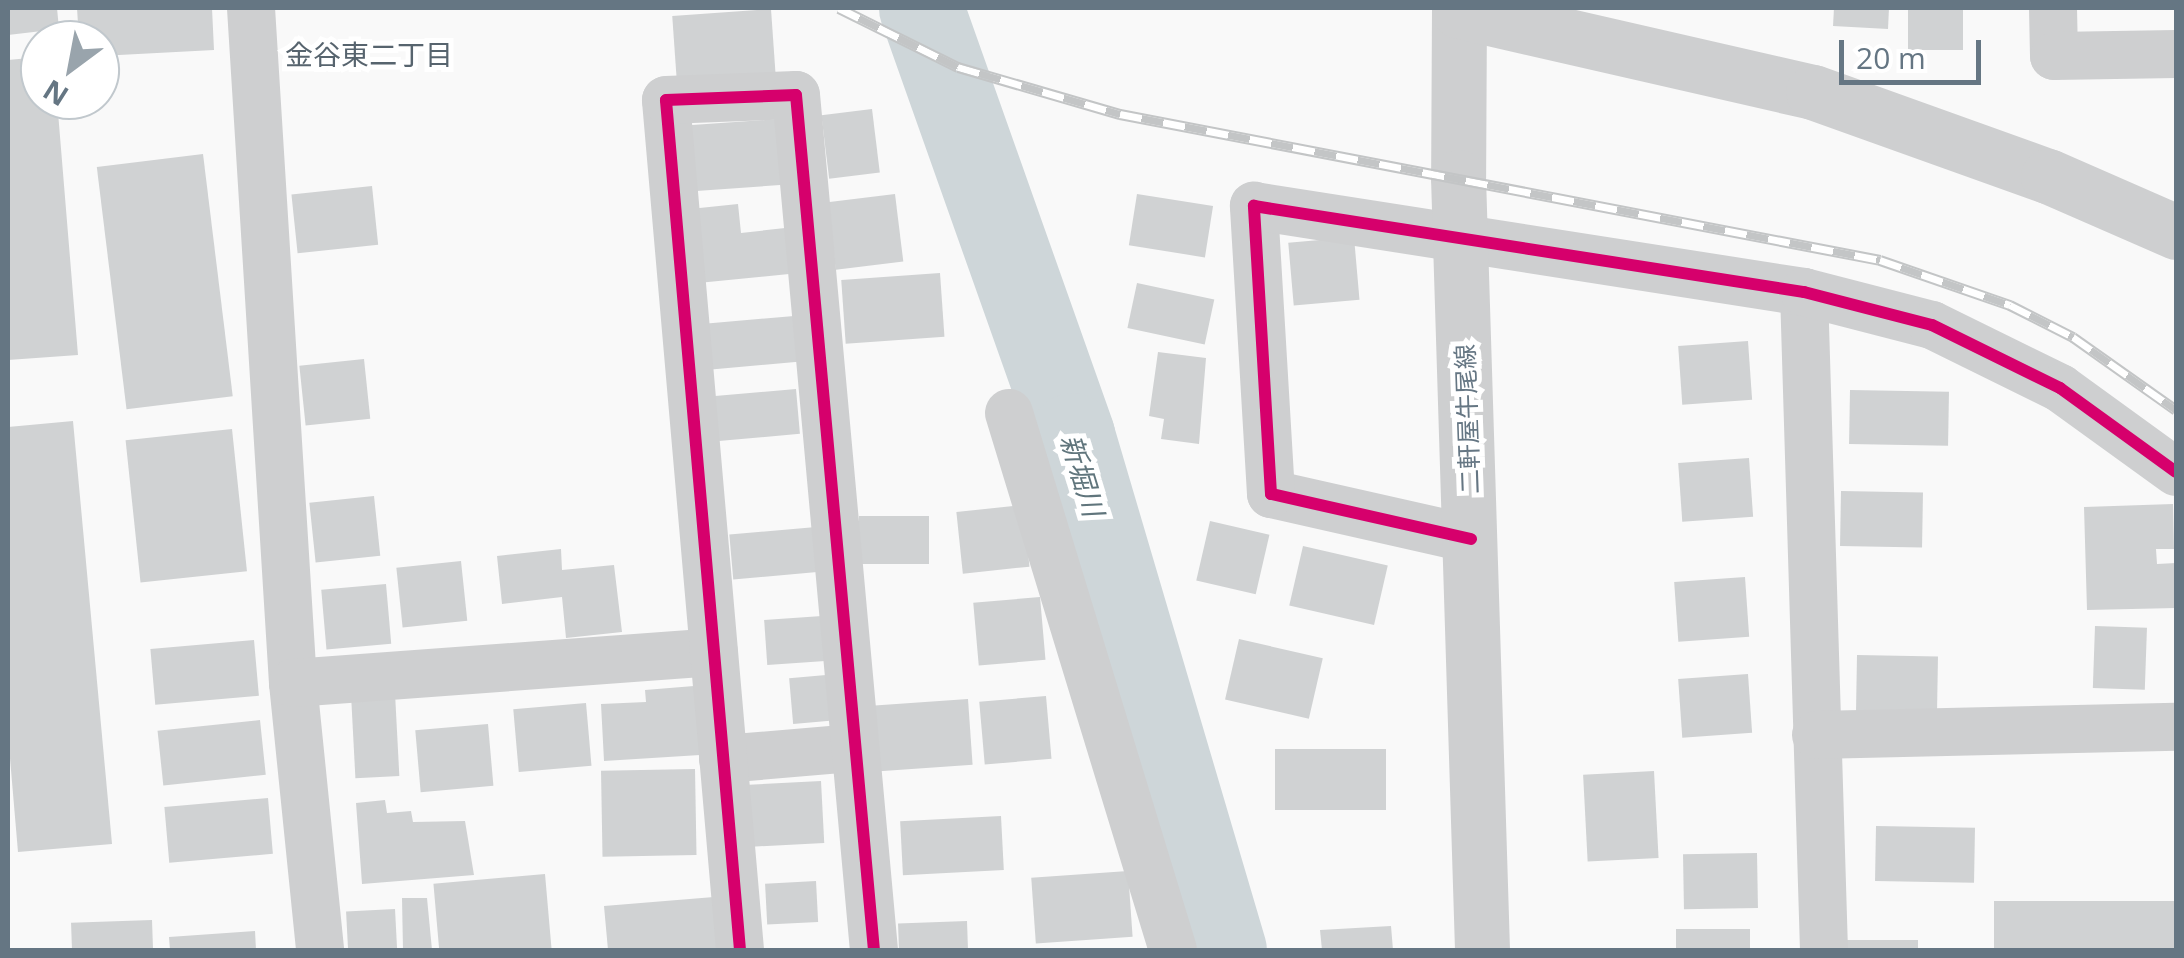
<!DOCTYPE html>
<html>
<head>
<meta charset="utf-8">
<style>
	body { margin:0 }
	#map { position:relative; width:2184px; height:958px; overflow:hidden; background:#f9f9f9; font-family:"Open Sans","Noto Sans JP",sans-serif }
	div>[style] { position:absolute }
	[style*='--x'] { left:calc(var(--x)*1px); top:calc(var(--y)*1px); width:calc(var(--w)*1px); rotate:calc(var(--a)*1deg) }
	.river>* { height:85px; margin:-42.5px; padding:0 42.5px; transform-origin:42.5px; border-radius:42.5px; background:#ced6d9 }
	.building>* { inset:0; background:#d0d2d3; transform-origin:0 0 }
	.minor>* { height:48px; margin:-24px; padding:0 24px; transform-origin:24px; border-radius:24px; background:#cecfd0 }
	.tertiary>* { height:55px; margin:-27.5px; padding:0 27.5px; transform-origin:27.5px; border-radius:27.5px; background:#cecfd0 }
	.rail>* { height:11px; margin-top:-5.5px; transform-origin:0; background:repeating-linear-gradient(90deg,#fff 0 22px,#c3c5c6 0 44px); box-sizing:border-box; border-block:2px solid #c3c5c6 }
	.cycleway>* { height:12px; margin:-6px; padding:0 6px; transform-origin:6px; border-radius:6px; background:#d6006c }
	span { translate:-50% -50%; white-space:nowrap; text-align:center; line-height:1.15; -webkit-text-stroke:10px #fff; paint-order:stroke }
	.street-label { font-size:25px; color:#657683 }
	.neighbourhood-label { font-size:28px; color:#57646e }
	.water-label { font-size:28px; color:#60757c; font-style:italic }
	.frame { position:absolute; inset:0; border:10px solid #657683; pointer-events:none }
	.north { position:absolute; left:20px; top:20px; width:100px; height:100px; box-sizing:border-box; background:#fff; border:2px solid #c1c8cd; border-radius:50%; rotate:212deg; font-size:28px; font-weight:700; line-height:40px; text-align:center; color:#657683 }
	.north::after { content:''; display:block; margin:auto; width:35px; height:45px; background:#99a4ac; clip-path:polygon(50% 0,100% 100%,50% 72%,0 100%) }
	.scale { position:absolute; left:1839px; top:40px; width:142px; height:45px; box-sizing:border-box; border:5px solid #657683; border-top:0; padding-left:12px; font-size:30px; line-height:35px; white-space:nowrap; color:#657683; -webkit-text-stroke:8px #fff; paint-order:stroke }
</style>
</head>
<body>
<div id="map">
	<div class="river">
		<i style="--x:921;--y:8;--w:453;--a:70.5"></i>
		<i style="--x:1072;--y:435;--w:537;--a:73.56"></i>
	</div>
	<div class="building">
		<i style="clip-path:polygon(8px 8px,57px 8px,59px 29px,8px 35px)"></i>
		<i style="clip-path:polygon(77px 8px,212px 8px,214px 50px,100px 56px,100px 40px,79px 40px)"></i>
		<i style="clip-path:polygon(1834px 8px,1889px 8px,1888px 29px,1833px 26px)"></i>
		<i style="left:1908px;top:8px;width:55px;height:42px"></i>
		<i style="left:771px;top:9px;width:65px;height:99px;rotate:86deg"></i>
		<i style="clip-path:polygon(40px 57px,40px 100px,57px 100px,78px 355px,8px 360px,8px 60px)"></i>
		<i style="left:872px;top:109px;width:64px;height:51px;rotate:83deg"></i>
		<i style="left:779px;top:119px;width:66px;height:98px;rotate:86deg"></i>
		<i style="left:203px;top:154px;width:244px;height:107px;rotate:83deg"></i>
		<i style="left:372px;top:186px;width:59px;height:81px;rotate:84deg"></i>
		<i style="left:895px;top:194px;width:68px;height:68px;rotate:83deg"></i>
		<i style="left:1137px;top:194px;width:77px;height:52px;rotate:9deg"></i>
		<i style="clip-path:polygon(738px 204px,741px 233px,785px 228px,789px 274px,698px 283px,690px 209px)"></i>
		<i style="left:1354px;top:237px;width:63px;height:66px;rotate:85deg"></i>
		<i style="left:940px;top:273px;width:64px;height:99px;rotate:86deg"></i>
		<i style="left:1137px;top:283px;width:79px;height:46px;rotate:12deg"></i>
		<i style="left:794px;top:316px;width:46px;height:87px;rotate:85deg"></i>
		<i style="left:1748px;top:341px;width:59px;height:70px;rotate:86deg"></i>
		<i style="clip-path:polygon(1158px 352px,1206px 358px,1199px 444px,1161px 439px,1164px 419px,1149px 416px)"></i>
		<i style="left:364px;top:359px;width:60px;height:65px;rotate:84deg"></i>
		<i style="left:796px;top:389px;width:45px;height:87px;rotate:85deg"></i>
		<i style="left:1850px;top:390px;width:99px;height:54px;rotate:1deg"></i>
		<i style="clip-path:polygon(73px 421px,112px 844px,18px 852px,8px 735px,8px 427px)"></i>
		<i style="left:232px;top:429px;width:143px;height:107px;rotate:84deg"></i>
		<i style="left:1749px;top:458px;width:59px;height:71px;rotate:86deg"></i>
		<i style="left:1841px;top:491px;width:82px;height:55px;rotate:1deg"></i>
		<i style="left:374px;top:496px;width:60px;height:65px;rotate:84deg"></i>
		<i style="clip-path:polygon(2173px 504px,2174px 549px,2156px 549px,2157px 564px,2176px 563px,2176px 608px,2087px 610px,2084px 507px)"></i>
		<i style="left:1023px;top:505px;width:62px;height:67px;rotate:84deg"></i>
		<i style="left:929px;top:516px;width:48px;height:70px;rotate:90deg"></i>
		<i style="left:1210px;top:521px;width:61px;height:61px;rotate:13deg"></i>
		<i style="left:816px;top:527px;width:45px;height:87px;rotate:85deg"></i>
		<i style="left:1303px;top:546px;width:87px;height:61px;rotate:13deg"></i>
		<i style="clip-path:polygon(561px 549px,562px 570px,614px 565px,622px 632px,566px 638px,562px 597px,502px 604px,497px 556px)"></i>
		<i style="left:461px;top:561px;width:60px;height:65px;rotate:84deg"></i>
		<i style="left:1745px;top:577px;width:60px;height:71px;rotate:86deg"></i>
		<i style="left:386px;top:584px;width:60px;height:65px;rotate:85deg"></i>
		<i style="left:1040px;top:597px;width:63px;height:67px;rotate:85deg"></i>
		<i style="left:822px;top:616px;width:45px;height:58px;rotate:86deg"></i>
		<i style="left:2095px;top:626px;width:52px;height:62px;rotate:2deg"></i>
		<i style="left:1239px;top:639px;width:86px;height:62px;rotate:13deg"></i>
		<i style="left:254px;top:640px;width:56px;height:104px;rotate:85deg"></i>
		<i style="left:1857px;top:655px;width:81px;height:56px;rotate:1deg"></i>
		<i style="left:1748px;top:674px;width:59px;height:70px;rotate:86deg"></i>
		<i style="left:826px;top:675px;width:46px;height:37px;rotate:85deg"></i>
		<i style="clip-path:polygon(694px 686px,700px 755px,604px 761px,601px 704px,646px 702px,645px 690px)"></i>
		<i style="left:395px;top:693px;width:83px;height:44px;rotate:87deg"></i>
		<i style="left:1046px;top:696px;width:63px;height:67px;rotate:85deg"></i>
		<i style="left:968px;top:699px;width:66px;height:97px;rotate:86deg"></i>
		<i style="left:586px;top:703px;width:63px;height:73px;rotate:85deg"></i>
		<i style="left:260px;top:720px;width:55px;height:103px;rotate:84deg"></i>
		<i style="left:488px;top:724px;width:62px;height:73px;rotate:85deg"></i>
		<i style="left:1275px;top:749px;width:111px;height:61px"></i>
		<i style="left:695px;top:769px;width:86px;height:94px;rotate:89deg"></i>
		<i style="left:1654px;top:771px;width:87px;height:71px;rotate:87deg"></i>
		<i style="left:821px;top:781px;width:62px;height:77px;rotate:87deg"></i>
		<i style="left:268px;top:798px;width:56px;height:104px;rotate:85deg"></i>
		<i style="clip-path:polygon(385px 800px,387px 813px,411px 811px,413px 822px,465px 821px,474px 875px,362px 884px,356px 803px)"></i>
		<i style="left:1001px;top:816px;width:54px;height:101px;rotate:87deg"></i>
		<i style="left:1876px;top:826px;width:99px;height:55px;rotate:1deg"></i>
		<i style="left:1757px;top:853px;width:55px;height:74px;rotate:89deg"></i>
		<i style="left:1128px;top:871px;width:66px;height:97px;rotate:86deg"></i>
		<i style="left:545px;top:874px;width:76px;height:112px;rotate:85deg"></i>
		<i style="left:816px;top:881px;width:41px;height:51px;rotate:87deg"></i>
		<i style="clip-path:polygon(714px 897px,718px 950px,608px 950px,604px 906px)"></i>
		<i style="clip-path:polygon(402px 898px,427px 898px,432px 950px,403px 950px)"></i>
		<i style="left:1994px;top:901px;width:182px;height:49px"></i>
		<i style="left:395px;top:909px;width:41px;height:49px;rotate:87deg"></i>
		<i style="left:152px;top:920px;width:30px;height:81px;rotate:88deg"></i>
		<i style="left:967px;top:921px;width:29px;height:69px;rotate:88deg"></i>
		<i style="clip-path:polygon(1391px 926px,1393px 950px,1322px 950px,1320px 930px)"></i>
		<i style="left:1750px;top:929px;width:21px;height:74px;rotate:90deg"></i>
		<i style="clip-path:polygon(255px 931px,256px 950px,170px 950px,169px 937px)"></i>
		<i style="left:1918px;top:940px;width:10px;height:74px;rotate:90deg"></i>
	</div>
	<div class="minor">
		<i style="--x:251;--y:8;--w:676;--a:86.44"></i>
		<i style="--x:293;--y:683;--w:268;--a:84.2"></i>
		<i style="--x:2053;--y:8;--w:48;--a:88.8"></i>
		<i style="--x:2054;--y:56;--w:122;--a:-0.9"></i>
		<i style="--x:1804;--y:292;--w:658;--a:88.26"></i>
		<i style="--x:1009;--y:413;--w:561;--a:73.02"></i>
		<i style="--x:1471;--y:539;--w:205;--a:-167.3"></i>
		<i style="--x:1271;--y:494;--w:289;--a:-93.4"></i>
		<i style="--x:1254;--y:206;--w:557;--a:8.89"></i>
		<i style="--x:1804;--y:292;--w:132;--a:14.5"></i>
		<i style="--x:1932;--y:325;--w:143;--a:26.2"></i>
		<i style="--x:2060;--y:388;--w:143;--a:35.9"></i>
		<i style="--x:293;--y:683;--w:422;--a:-4.2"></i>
		<i style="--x:1816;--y:735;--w:360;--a:-1.3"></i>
		<i style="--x:723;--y:759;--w:132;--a:-4.8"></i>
		<i style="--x:740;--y:950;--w:853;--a:-94.98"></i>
		<i style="--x:666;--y:100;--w:130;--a:-2.2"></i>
		<i style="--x:796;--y:95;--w:859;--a:84.79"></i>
	</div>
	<div class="tertiary">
		<i style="--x:1459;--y:8;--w:169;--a:90.3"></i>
		<i style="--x:1458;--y:177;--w:773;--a:88.22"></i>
		<i style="--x:1459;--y:11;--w:363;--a:12.9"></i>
		<i style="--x:1813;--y:92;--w:250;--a:19.7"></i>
		<i style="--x:2048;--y:176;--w:140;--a:23.6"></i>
	</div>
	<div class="rail">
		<i style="--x:839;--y:8;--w:133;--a:26.4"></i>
		<i style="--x:958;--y:67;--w:169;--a:16.2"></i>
		<i style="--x:1120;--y:114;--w:774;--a:10.87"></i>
		<i style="--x:1880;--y:260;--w:138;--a:19.1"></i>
		<i style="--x:2010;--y:305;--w:71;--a:26.9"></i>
		<i style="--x:2073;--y:337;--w:126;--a:35.3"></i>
	</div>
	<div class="cycleway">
		<i style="--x:1471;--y:539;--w:205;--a:-167.3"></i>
		<i style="--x:1271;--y:494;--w:289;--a:-93.4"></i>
		<i style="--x:1254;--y:206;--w:557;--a:8.89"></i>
		<i style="--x:1804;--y:292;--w:132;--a:14.5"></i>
		<i style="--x:1932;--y:325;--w:143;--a:26.2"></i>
		<i style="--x:2060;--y:388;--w:143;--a:35.9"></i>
		<i style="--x:740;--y:950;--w:853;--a:-94.98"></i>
		<i style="--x:666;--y:100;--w:130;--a:-2.2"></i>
		<i style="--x:796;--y:95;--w:859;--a:84.79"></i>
	</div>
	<div class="street-label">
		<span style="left:1467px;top:419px;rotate:-92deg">二軒屋牛尾線</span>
	</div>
	<div class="neighbourhood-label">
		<span style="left:369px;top:54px">金谷東二丁目</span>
	</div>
	<div class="water-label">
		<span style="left:1083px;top:475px;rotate:73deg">新堀川</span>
	</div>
	<div class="frame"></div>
	<div class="north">N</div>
	<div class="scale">20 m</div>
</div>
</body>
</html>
